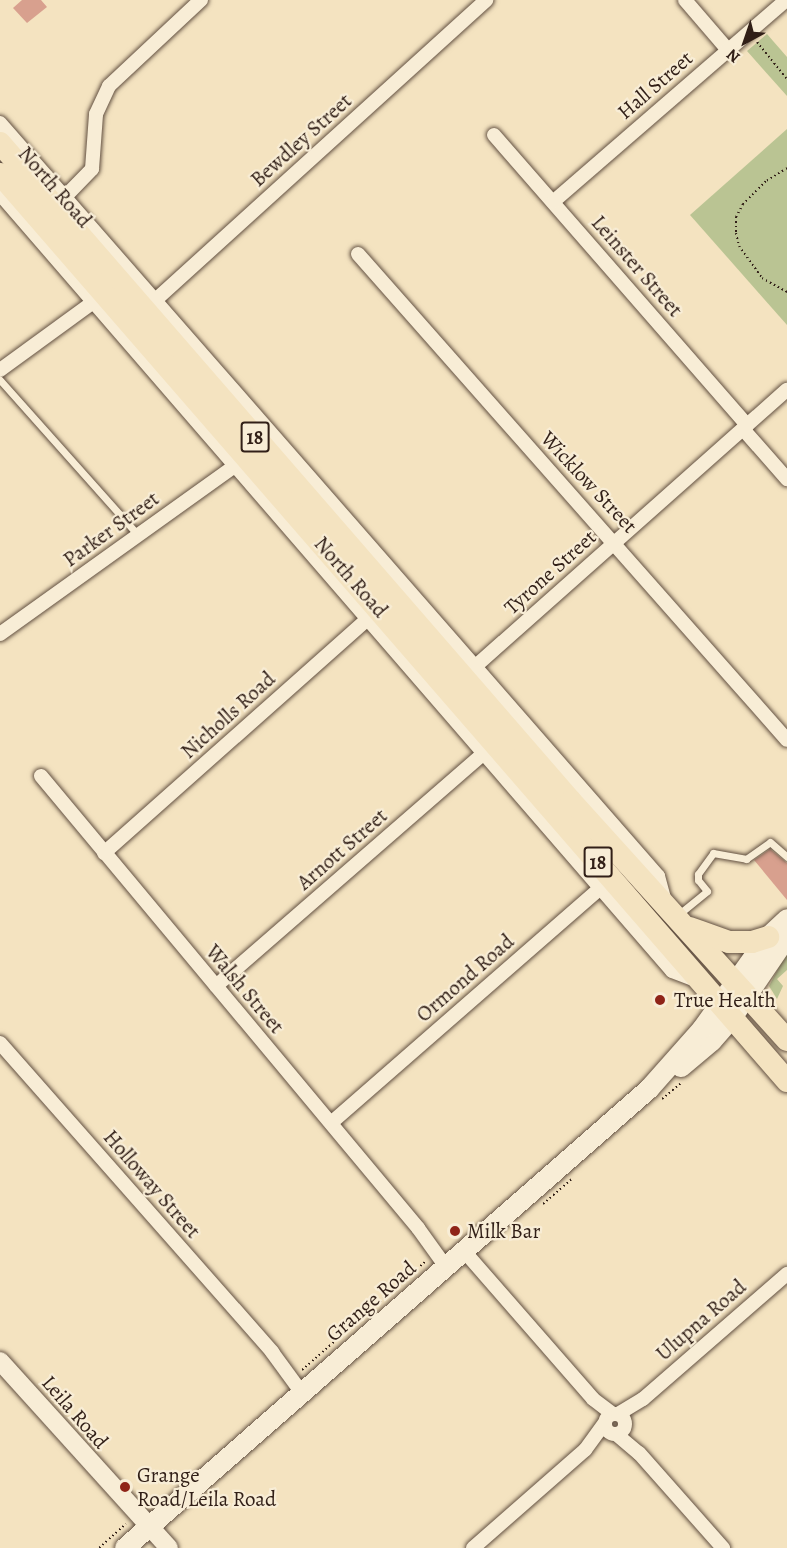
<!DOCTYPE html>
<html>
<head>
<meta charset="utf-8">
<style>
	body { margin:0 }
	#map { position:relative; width:787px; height:1548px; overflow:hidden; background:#f4e3c0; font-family:Alegreya,serif }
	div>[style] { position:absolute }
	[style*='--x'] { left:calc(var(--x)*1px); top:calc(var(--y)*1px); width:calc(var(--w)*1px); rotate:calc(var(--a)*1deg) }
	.green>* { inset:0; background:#bac493 }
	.building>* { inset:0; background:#d8a08e }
	.path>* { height:2px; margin-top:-1px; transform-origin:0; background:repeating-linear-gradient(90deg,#311f17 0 1.5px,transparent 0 4.5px) }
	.roads { filter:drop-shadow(0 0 2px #625041) drop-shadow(0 0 2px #625041) }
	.service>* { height:7px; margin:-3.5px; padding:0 3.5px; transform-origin:3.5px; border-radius:3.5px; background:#f8edd6 }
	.minor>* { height:14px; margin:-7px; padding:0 7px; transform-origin:7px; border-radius:7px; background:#f8edd6 }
	.minor>.ring { margin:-7px; padding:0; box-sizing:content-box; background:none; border:14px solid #f8edd6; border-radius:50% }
	.tertiary>* { height:18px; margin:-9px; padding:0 9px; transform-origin:9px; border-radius:9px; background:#f8edd6 }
	.secondary>* { height:20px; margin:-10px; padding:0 10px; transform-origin:10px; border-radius:10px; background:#f8edd6 }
	.trunk>* { height:22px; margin:-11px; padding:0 11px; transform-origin:11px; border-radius:11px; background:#f4e3c0 }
	.dots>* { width:16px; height:16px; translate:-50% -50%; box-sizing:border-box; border:3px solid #f8edd6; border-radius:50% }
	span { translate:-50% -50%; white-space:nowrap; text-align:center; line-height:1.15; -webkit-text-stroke:4.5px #f8edd6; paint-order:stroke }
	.shield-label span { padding:2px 4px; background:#f8edd6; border:2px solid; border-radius:4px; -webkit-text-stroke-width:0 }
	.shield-label { font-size:20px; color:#311f17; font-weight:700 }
	.street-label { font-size:21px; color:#311f17 }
	.poi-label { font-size:21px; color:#311f17 }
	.left { translate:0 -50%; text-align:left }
	.north { position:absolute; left:715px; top:12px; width:60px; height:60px; -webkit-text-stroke:4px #f8edd6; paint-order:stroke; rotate:220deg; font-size:16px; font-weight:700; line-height:24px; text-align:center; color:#311f17 }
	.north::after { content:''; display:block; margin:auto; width:21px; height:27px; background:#311f17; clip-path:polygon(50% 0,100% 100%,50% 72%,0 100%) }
</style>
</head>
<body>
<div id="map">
	<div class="green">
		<i style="clip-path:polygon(767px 34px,787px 57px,787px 96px,747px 51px)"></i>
		<i style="clip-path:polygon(787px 129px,787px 325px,690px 215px)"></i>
		<i style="clip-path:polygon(787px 952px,787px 970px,777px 979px,783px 986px,777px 999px,769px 986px)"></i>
	</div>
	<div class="building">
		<i style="clip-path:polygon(22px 0,41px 0,47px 7px,27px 23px,13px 8px)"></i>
		<i style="clip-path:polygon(770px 849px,787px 863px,787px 900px,754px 860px)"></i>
	</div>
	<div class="path">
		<i style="--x:757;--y:42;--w:48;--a:51"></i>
		<i style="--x:787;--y:168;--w:25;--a:148"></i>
		<i style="--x:766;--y:181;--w:33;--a:135"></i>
		<i style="--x:743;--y:204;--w:15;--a:118"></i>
		<i style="--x:736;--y:217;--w:16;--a:90"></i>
		<i style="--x:736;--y:233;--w:13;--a:77"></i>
		<i style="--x:739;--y:246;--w:39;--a:54"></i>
		<i style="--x:762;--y:278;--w:29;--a:29"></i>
		<i style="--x:662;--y:1099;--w:25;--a:-40"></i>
		<i style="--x:543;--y:1204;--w:40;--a:-41"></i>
		<i style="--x:302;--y:1370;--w:165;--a:-41.3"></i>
		<i style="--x:99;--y:1548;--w:36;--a:-42"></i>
	</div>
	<div class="roads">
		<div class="service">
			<i style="--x:0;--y:380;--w:208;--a:48.3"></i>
			<i style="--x:679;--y:914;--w:36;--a:-39"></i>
			<i style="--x:707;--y:891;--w:14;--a:-129"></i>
			<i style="--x:698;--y:880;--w:6;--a:-90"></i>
			<i style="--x:698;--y:874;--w:26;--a:-54"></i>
			<i style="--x:713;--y:853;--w:34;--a:10"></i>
			<i style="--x:746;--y:859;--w:29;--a:-35"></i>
			<i style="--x:770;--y:842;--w:23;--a:41"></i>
		</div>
		<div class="minor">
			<i style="--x:685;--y:0;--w:66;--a:49.3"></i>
			<i style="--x:0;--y:123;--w:1000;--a:48.85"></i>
			<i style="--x:658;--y:876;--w:24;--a:75"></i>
			<i style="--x:494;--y:135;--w:385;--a:48.9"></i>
			<i style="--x:0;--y:194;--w:1027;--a:49.14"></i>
			<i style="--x:672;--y:971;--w:26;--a:21"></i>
			<i style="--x:553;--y:202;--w:308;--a:-40.9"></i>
			<i style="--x:58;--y:204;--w:49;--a:-45.8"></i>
			<i style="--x:92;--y:169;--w:55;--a:-85.8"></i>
			<i style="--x:96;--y:114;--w:31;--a:-65"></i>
			<i style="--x:109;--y:86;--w:126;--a:-43.1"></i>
			<i style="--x:358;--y:254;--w:648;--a:48.56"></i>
			<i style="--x:150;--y:305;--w:454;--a:-42.2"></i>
			<i style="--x:0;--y:370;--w:124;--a:-36.1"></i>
			<i style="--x:743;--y:429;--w:67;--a:48.7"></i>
			<i style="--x:0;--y:634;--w:297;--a:-35.6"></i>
			<i style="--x:469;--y:672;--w:425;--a:-41.6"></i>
			<i style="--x:41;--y:776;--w:589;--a:50.17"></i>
			<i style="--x:418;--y:1228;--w:48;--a:54.3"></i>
			<i style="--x:104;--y:853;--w:361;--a:-41.6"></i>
			<i style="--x:216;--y:986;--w:367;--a:-41"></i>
			<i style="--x:0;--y:1043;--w:412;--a:48.6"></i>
			<i style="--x:272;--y:1352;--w:51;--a:53.8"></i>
			<i style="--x:331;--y:1123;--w:366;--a:-41.1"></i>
			<i style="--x:464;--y:1251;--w:196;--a:48.9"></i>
			<i style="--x:593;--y:1399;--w:25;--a:37"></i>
			<i class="ring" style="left:605px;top:1414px;width:6px;height:6px"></i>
			<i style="--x:618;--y:1414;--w:29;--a:-31"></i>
			<i style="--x:643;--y:1399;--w:191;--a:-41"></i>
			<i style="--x:616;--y:1434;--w:30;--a:40"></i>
			<i style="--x:639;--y:1453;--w:127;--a:48.5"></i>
			<i style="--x:473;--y:1548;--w:149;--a:-41.2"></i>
			<i style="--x:585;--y:1450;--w:32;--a:-54"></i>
		</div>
		<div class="tertiary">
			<i style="--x:0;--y:1361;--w:252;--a:47.9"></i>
		</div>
		<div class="secondary">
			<i style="--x:681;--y:1067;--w:40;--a:-40"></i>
			<i style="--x:712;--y:1041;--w:30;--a:-49"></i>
			<i style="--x:732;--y:1018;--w:98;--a:-55.8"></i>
			<i style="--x:125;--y:1548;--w:697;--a:-41.22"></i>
			<i style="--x:649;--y:1089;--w:80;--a:-48.5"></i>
			<i style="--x:702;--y:1029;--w:113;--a:-54.3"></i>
			<i style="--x:768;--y:937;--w:26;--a:-43"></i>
		</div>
		<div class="trunk">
			<i style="--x:0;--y:143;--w:871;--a:49.05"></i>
			<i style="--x:571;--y:801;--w:322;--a:47.9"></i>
			<i style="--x:0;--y:174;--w:1201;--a:49.05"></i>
			<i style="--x:690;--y:928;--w:41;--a:19.7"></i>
			<i style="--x:729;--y:942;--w:23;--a:0"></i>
			<i style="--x:752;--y:942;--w:17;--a:-17"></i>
		</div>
	</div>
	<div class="dots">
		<i style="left:660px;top:1000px;background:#8f2418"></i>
		<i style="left:455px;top:1231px;background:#8f2418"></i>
		<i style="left:125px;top:1487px;background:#8f2418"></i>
	</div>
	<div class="shield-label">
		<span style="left:255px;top:437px">18</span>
		<span style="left:598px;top:862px">18</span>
	</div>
	<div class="street-label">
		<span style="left:655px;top:85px;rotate:-41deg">Hall Street</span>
		<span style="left:301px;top:140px;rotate:-42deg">Bewdley Street</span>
		<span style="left:55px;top:187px;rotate:49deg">North Road</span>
		<span style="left:637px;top:266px;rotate:49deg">Leinster Street</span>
		<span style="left:589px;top:482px;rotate:47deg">Wicklow Street</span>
		<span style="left:111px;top:529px;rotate:-36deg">Parker Street</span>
		<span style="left:550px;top:572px;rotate:-42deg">Tyrone Street</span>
		<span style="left:351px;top:577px;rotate:49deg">North Road</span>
		<span style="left:228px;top:715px;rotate:-42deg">Nicholls Road</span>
		<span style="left:342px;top:849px;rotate:-41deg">Arnott Street</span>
		<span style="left:465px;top:978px;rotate:-41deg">Ormond Road</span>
		<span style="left:245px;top:989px;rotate:50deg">Walsh Street</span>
		<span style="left:152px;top:1184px;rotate:49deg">Holloway Street</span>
		<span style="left:371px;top:1301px;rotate:-41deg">Grange Road</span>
		<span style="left:701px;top:1320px;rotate:-41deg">Ulupna Road</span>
		<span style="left:75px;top:1412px;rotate:49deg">Leila Road</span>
	</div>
	<div class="poi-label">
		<span class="left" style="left:674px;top:1000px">True Health</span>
		<span class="left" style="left:467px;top:1231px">Milk Bar</span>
		<span class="left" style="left:137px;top:1487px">Grange<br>Road/Leila Road</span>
	</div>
	<div class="north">N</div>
</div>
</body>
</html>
